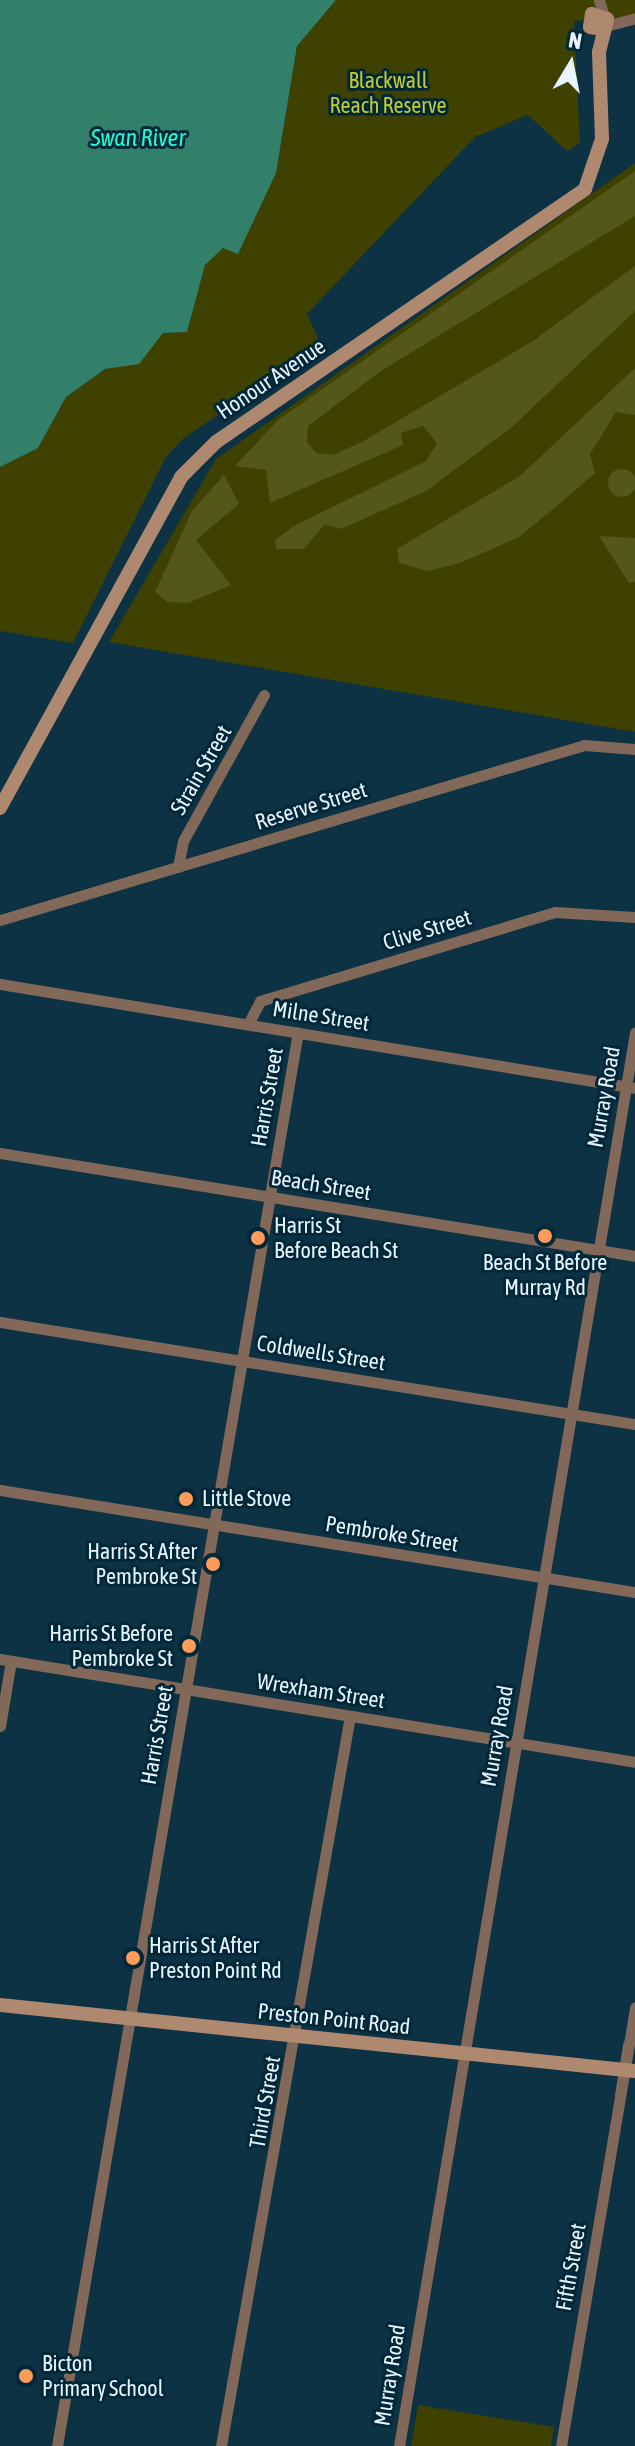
<!DOCTYPE html>
<html>
<head>
<meta charset="utf-8">
<style>
	body { margin:0 }
	#map { position:relative; width:635px; height:2446px; overflow:hidden; background:#0c3244; font-family:"Asap Condensed",sans-serif }
	div>[style] { position:absolute }
	[style*='--x'] { left:calc(var(--x)*1px); top:calc(var(--y)*1px); width:calc(var(--w)*1px); rotate:calc(var(--a)*1deg) }
	.green>* { inset:0; background:#3e4100 }
	.forest>* { inset:0; background:#53571a }
	.round { border-radius:50% }
	.water>* { inset:0; background:#327f6a }
	.street>* { height:11px; margin:-5.5px; padding:0 5.5px; transform-origin:5.5px; border-radius:5.5px; background:#816859 }
	.secondary>* { height:14px; margin:-7px; padding:0 7px; transform-origin:7px; border-radius:7px; background:#af8870 }
	.dots>* { width:22px; height:22px; translate:-50% -50%; box-sizing:border-box; border:4px solid #012839; border-radius:50% }
	span { translate:-50% -50%; white-space:nowrap; text-align:center; line-height:1.15; -webkit-text-stroke:6px #012839; paint-order:stroke }
	.park-label { font-size:22px; color:#c3cb2e }
	.street-label { font-size:22px; color:#e8f5fd }
	.poi-label { font-size:22px; color:#e8f5fd }
	.left { translate:0 -50%; text-align:left }
	.right { translate:-100% -50%; text-align:right }
	.water-label { font-size:24px; color:#20fed0; font-style:italic }
	.north { position:absolute; left:531px; top:24px; width:80px; height:80px; -webkit-text-stroke:6px #012839; paint-order:stroke; rotate:10deg; font-size:22px; font-weight:700; line-height:32px; text-align:center; color:#e8f5fd }
	.north::after { content:''; display:block; margin:auto; width:28px; height:36px; background:#e8f5fd; clip-path:polygon(50% 0,100% 100%,50% 72%,0 100%) }
</style>
</head>
<body>
<div id="map">
	<div class="green">
		<i style="clip-path:polygon(336px 0,635px 0,635px 18px,574px 21px,580px 143px,567px 151px,528px 115px,475px 137px,307px 314px,321px 345px,184px 438px,166px 457px,73px 643px,0 631px,0 467px,38px 448px,66px 397px,105px 369px,163px 333px,187px 332px,205px 265px,223px 247px,238px 253px,276px 173px,297px 46px)"></i>
		<i style="clip-path:polygon(635px 163px,635px 732px,109px 642px,216px 459px)"></i>
		<i style="clip-path:polygon(418px 2405px,554px 2427px,551px 2446px,411px 2446px)"></i>
	</div>
	<div class="forest">
		<i style="clip-path:polygon(635px 171px,635px 216px,381px 371px,308px 426px,307px 442px,316px 453px,333px 455px,362px 442px,533px 341px,635px 266px,635px 311px,512px 427px,426px 491px,341px 529px,325px 524px,304px 549px,276px 549px,275px 540px,294px 526px,426px 461px,437px 443px,423px 426px,401px 433px,403px 445px,270px 503px,266px 470px,235px 466px,278px 420px)"></i>
		<i style="clip-path:polygon(635px 368px,635px 415px,616px 412px,590px 454px,595px 473px,558px 505px,519px 537px,460px 563px,428px 571px,399px 563px,397px 549px,520px 476px)"></i>
		<i class="round" style="left:608px;top:469px;width:28px;height:28px"></i>
		<i style="clip-path:polygon(224px 475px,239px 504px,196px 540px,231px 585px,188px 603px,167px 602px,155px 592px,192px 511px)"></i>
		<i style="clip-path:polygon(599px 536px,635px 538px,635px 582px,629px 583px)"></i>
	</div>
	<div class="water">
		<i style="clip-path:polygon(0 0,336px 0,297px 46px,276px 173px,238px 254px,223px 248px,205px 265px,187px 332px,163px 333px,139px 364px,105px 369px,66px 397px,38px 448px,0 467px)"></i>
	</div>
	<div class="street">
		<i style="--x:599;--y:0;--w:14;--a:73"></i>
		<i style="--x:606;--y:26;--w:30;--a:-15"></i>
		<i style="--x:178;--y:867;--w:26;--a:-79"></i>
		<i style="--x:183;--y:841;--w:167;--a:-61"></i>
		<i style="--x:0;--y:920;--w:610;--a:-16.68"></i>
		<i style="--x:584;--y:745;--w:51;--a:4.5"></i>
		<i style="--x:0;--y:984;--w:643;--a:9.3"></i>
		<i style="--x:248;--y:1024;--w:26;--a:-62"></i>
		<i style="--x:260;--y:1001;--w:308;--a:-16.8"></i>
		<i style="--x:555;--y:912;--w:80;--a:3.6"></i>
		<i style="--x:0;--y:1153;--w:643;--a:9.21"></i>
		<i style="--x:0;--y:1322;--w:643;--a:9.13"></i>
		<i style="--x:0;--y:1490;--w:643;--a:9.13"></i>
		<i style="--x:0;--y:1659;--w:643;--a:9.21"></i>
		<i style="--x:0;--y:1726;--w:66;--a:-80.4"></i>
		<i style="--x:620;--y:2095;--w:51;--a:-80.9"></i>
		<i style="--x:57;--y:2446;--w:1434;--a:-80.33"></i>
		<i style="--x:221;--y:2446;--w:741;--a:-79.98"></i>
		<i style="--x:399;--y:2446;--w:1433;--a:-80.52"></i>
		<i style="--x:561;--y:2446;--w:445;--a:-80.4"></i>
	</div>
	<div class="secondary">
		<i style="--x:0;--y:808;--w:377;--a:-61.3"></i>
		<i style="--x:181;--y:477;--w:49;--a:-45"></i>
		<i style="--x:216;--y:442;--w:447;--a:-34.4"></i>
		<i style="--x:585;--y:189;--w:53;--a:-71.2"></i>
		<i style="--x:602;--y:139;--w:87;--a:-92"></i>
		<i style="--x:599;--y:52;--w:34;--a:-76"></i>
		<i style="--x:607;--y:19;--w:16;--a:-162"></i>
		<i style="--x:592;--y:14;--w:13;--a:99"></i>
		<i style="--x:590;--y:27;--w:13;--a:9"></i>
		<i style="--x:0;--y:2005;--w:638;--a:5.93"></i>
	</div>
	<div class="dots">
		<i style="left:545px;top:1236px;background:#fe9b59"></i>
		<i style="left:258px;top:1238px;background:#fe9b59"></i>
		<i style="left:186px;top:1499px;background:#fe9b59"></i>
		<i style="left:213px;top:1564px;background:#fe9b59"></i>
		<i style="left:189px;top:1646px;background:#fe9b59"></i>
		<i style="left:133px;top:1958px;background:#fe9b59"></i>
		<i style="left:26px;top:2376px;background:#fe9b59"></i>
	</div>
	<div class="park-label">
		<span style="left:388px;top:93px">Blackwall<br>Reach Reserve</span>
	</div>
	<div class="street-label">
		<span style="left:271px;top:379px;rotate:-34deg">Honour Avenue</span>
		<span style="left:201px;top:770px;rotate:-60deg">Strain Street</span>
		<span style="left:311px;top:806px;rotate:-17deg">Reserve Street</span>
		<span style="left:427px;top:930px;rotate:-17deg">Clive Street</span>
		<span style="left:321px;top:1016px;rotate:9deg">Milne Street</span>
		<span style="left:267px;top:1097px;rotate:-80deg">Harris Street</span>
		<span style="left:604px;top:1097px;rotate:-80deg">Murray Road</span>
		<span style="left:321px;top:1185px;rotate:9deg">Beach Street</span>
		<span style="left:321px;top:1353px;rotate:9deg">Coldwells Street</span>
		<span style="left:392px;top:1534px;rotate:9deg">Pembroke Street</span>
		<span style="left:321px;top:1691px;rotate:9deg">Wrexham Street</span>
		<span style="left:157px;top:1735px;rotate:-80deg">Harris Street</span>
		<span style="left:497px;top:1736px;rotate:-80deg">Murray Road</span>
		<span style="left:334px;top:2019px;rotate:6deg">Preston Point Road</span>
		<span style="left:265px;top:2102px;rotate:-80deg">Third Street</span>
		<span style="left:571px;top:2267px;rotate:-80deg">Fifth Street</span>
		<span style="left:390px;top:2375px;rotate:-81deg">Murray Road</span>
	</div>
	<div class="poi-label">
		<span class="left" style="left:274px;top:1238px">Harris St<br>Before Beach St</span>
		<span style="left:545px;top:1275px">Beach St Before<br>Murray Rd</span>
		<span class="left" style="left:202px;top:1499px">Little Stove</span>
		<span class="right" style="left:197px;top:1564px">Harris St After<br>Pembroke St</span>
		<span class="right" style="left:173px;top:1646px">Harris St Before<br>Pembroke St</span>
		<span class="left" style="left:149px;top:1958px">Harris St After<br>Preston Point Rd</span>
		<span class="left" style="left:42px;top:2376px">Bicton<br>Primary School</span>
	</div>
	<div class="water-label">
		<span style="left:138px;top:138px">Swan River</span>
	</div>
	<div class="north">N</div>
</div>
</body>
</html>
